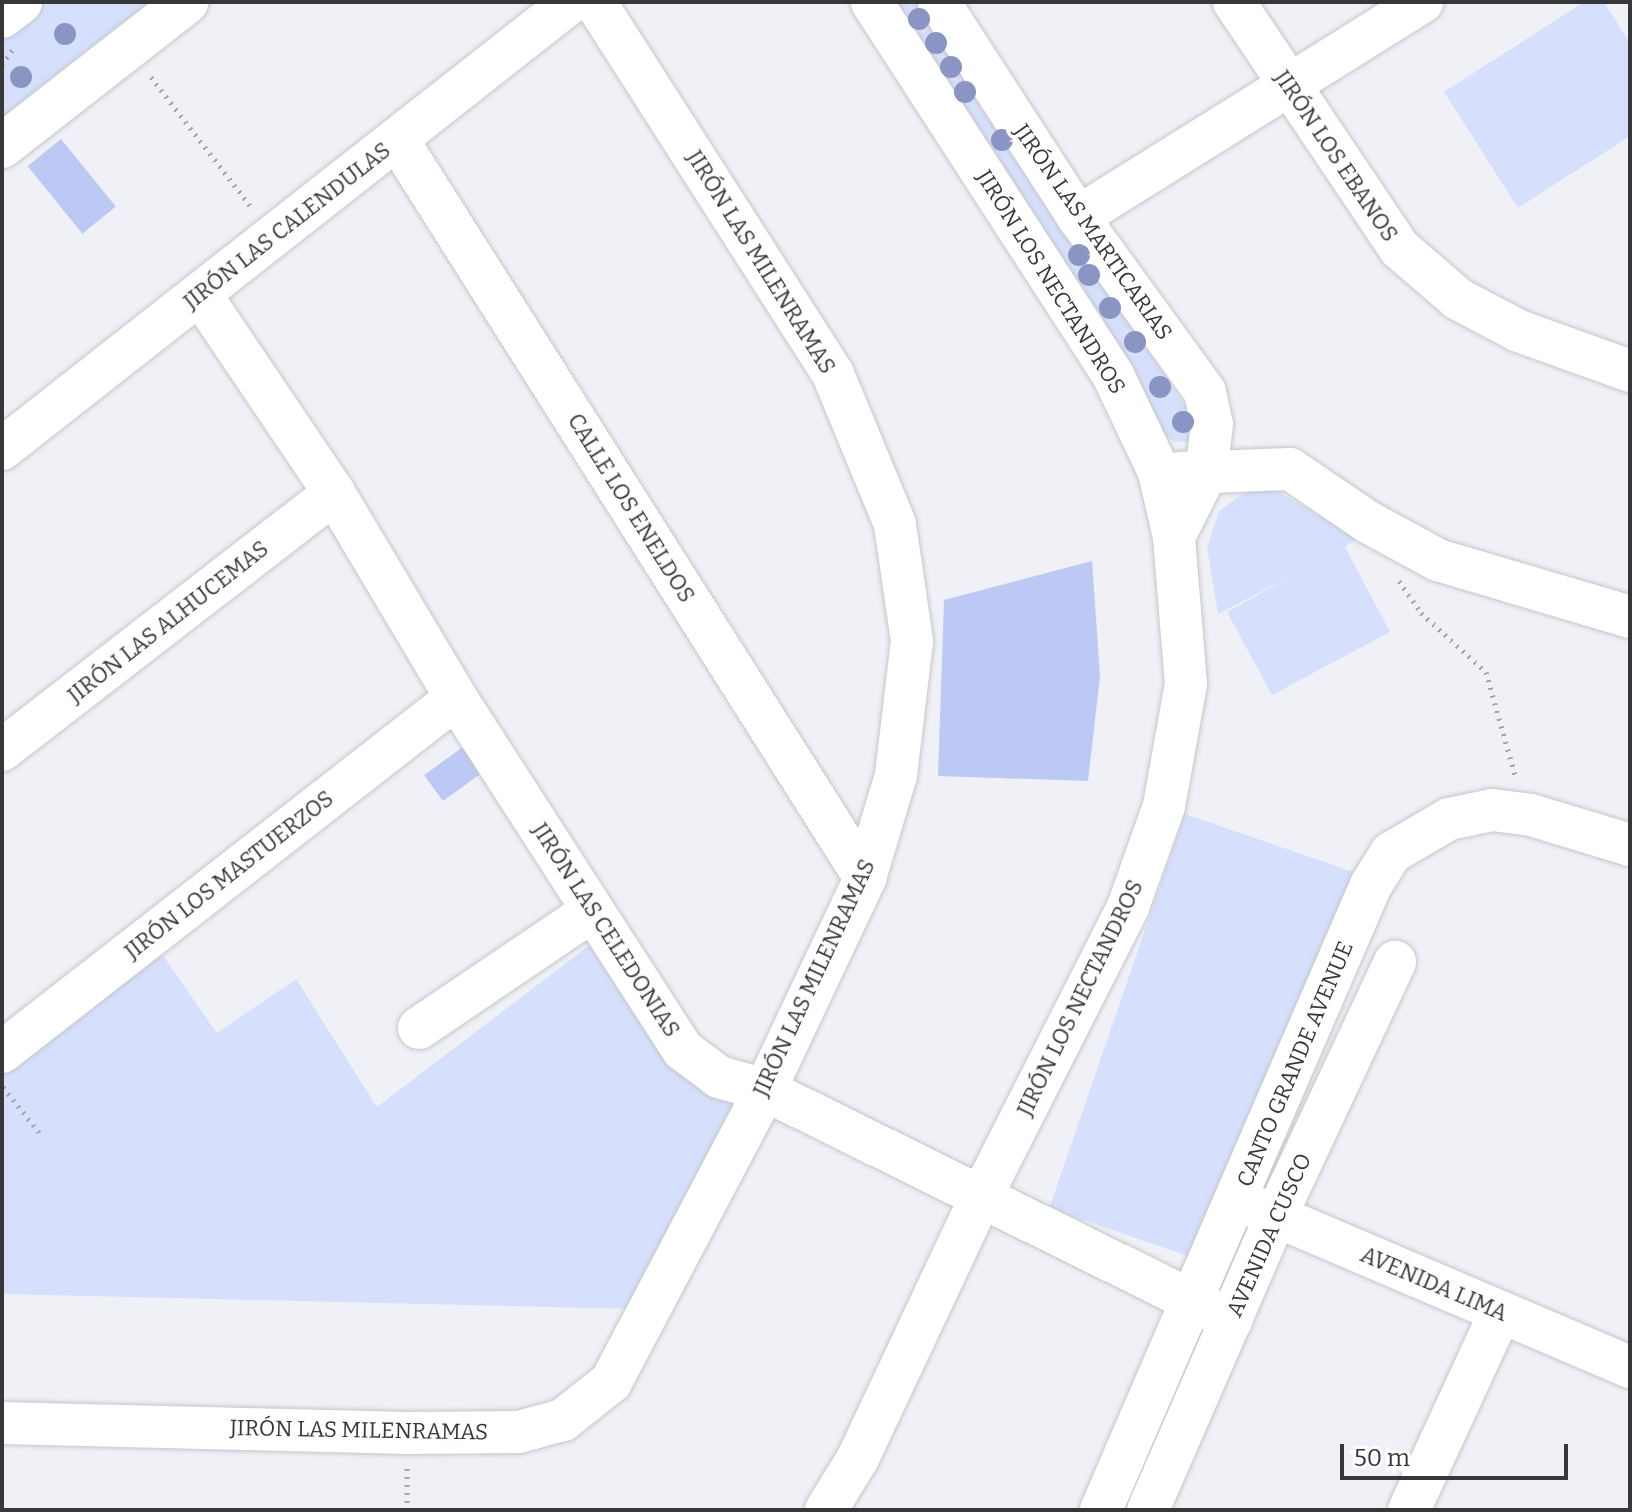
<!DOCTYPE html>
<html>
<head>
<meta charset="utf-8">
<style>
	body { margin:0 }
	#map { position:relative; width:1632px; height:1512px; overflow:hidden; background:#eff1f6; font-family:Bitter,serif }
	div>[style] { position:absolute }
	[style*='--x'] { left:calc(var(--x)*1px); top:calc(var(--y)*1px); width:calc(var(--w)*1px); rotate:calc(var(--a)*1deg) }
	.green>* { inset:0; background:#d6e0fc; transform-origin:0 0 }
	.building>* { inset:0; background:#bbc9f4; transform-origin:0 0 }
	.path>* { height:5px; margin-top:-2.5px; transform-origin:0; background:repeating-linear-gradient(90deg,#a5a6aa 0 2px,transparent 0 8px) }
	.roads { filter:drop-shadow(0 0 2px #c5c6cb) drop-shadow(0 0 2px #c5c6cb) }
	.minor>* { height:42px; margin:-21px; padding:0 21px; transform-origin:21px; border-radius:21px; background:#fff }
	.major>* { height:44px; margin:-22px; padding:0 22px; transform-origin:22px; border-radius:22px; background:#fff }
	.trees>* { width:22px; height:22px; margin:-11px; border-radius:50%; background:#8a95c3 }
	span { translate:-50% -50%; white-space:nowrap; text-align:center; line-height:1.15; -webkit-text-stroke:7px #fefefe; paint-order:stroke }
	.street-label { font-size:22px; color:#363739 }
	.frame { position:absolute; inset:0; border:4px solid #363739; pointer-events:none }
	.scale { position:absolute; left:1340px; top:1444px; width:228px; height:36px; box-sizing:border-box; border:4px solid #363739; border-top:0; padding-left:10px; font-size:24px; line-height:28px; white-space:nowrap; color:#363739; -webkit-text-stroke:6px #fefefe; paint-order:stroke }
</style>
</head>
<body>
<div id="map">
	<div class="green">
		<i style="clip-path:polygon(47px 2px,159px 2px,2px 124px,2px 37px)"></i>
		<i style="clip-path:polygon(887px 2px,921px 2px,1194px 420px,1193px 441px,1175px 442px,1164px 434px)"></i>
		<i style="clip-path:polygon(1584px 2px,1604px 2px,1630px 43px,1630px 136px,1518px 208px,1444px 92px)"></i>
		<i style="clip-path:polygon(1269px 486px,1357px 538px,1345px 547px,1390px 632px,1272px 695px,1227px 612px,1299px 572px,1218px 614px,1207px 547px,1219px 511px,1248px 490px)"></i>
		<i style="left:1185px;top:814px;width:182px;height:417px;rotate:19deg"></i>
		<i style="clip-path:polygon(603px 935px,739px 1103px,633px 1309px,2px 1294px,2px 1075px,159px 950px,217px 1033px,296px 979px,377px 1107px)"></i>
	</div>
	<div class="building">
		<i style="left:61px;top:139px;width:87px;height:43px;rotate:51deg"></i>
		<i style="clip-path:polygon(1092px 561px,1100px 676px,1088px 781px,938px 776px,944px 600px)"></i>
		<i style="left:467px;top:744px;width:32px;height:53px;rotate:54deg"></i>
	</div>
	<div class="path">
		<i style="--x:2;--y:65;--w:19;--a:-55"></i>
		<i style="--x:151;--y:77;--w:165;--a:52.4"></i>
		<i style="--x:1399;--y:581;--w:39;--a:55"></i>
		<i style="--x:1421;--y:613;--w:88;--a:42.2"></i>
		<i style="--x:1486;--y:672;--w:111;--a:74.3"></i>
		<i style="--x:3;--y:1087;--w:63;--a:51.5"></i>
		<i style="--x:407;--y:1510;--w:44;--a:-90"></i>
	</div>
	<div class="roads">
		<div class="minor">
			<i style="--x:939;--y:2;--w:256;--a:57.1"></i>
			<i style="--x:1078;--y:217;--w:216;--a:54"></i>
			<i style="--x:1205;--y:392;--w:33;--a:78"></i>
			<i style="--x:1212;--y:424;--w:49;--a:97"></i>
			<i style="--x:1206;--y:473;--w:72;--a:116.6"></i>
			<i style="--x:1234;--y:2;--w:296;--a:56.1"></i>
			<i style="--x:1399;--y:248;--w:78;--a:40.8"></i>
			<i style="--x:1458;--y:299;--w:69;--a:27.7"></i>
			<i style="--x:1519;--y:331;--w:118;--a:19.8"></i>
			<i style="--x:397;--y:139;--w:875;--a:57.65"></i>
			<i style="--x:1078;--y:217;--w:406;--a:-32"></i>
			<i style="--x:200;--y:294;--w:240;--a:56"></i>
			<i style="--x:334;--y:493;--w:239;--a:59.2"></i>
			<i style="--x:456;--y:698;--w:419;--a:57.2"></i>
			<i style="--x:683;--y:1050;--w:45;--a:36.9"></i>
			<i style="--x:719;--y:1077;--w:48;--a:15.8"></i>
			<i style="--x:765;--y:1090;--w:520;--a:26.27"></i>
			<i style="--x:2;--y:449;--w:724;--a:-38.15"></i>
			<i style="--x:1180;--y:473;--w:110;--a:-2.1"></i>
			<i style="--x:1290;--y:469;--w:94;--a:34.2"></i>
			<i style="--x:1368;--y:522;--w:80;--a:28.5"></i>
			<i style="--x:1438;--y:560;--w:200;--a:16.5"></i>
			<i style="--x:2;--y:750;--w:420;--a:-37.7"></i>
			<i style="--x:419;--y:1028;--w:210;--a:-34.1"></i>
			<i style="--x:2;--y:1052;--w:576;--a:-37.94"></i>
			<i style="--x:1250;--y:1205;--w:413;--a:23.1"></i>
			<i style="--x:2;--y:1423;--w:406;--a:1.4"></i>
			<i style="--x:408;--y:1433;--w:111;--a:-0.5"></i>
			<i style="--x:519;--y:1432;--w:46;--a:-15.3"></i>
			<i style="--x:563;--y:1420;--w:61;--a:-38.4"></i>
			<i style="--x:611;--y:1382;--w:330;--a:-62.2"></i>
			<i style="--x:765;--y:1090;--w:234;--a:-64.7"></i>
			<i style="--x:865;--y:878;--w:108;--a:-73.2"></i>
			<i style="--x:896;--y:775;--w:135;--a:-83.2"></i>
			<i style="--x:912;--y:641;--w:118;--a:-98.3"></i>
			<i style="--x:895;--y:524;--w:162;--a:-112.5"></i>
			<i style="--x:833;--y:374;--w:442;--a:-122.6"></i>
			<i style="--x:826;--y:1510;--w:61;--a:-58.4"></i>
			<i style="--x:858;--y:1458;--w:291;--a:-64.8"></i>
			<i style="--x:982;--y:1195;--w:323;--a:-63.1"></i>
			<i style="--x:1128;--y:907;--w:107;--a:-70.4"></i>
			<i style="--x:1164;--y:806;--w:124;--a:-79.8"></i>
			<i style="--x:1186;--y:684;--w:147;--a:-94.7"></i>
			<i style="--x:1174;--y:537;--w:67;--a:-103"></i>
			<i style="--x:1159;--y:472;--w:42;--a:-115.3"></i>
			<i style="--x:1141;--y:434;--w:65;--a:-115.4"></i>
			<i style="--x:1113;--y:375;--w:444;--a:-122.9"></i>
			<i style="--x:1101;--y:1510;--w:681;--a:-66.64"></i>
			<i style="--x:1371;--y:885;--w:38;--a:-58"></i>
			<i style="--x:1391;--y:853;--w:67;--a:-30.4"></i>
			<i style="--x:1449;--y:819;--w:44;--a:-11.8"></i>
			<i style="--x:1492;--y:810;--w:39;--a:7"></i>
			<i style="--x:1531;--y:815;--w:103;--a:16.9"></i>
			<i style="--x:1148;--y:1510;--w:318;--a:-66.5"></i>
			<i style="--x:1275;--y:1218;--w:283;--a:-64.9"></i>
			<i style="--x:1409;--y:1510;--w:217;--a:-65.2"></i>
		</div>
		<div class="major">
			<i style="--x:2;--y:16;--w:23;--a:-38"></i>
			<i style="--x:2;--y:146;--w:234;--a:-38"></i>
		</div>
	</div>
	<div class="trees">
		<i style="left:919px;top:19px"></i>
		<i style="left:65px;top:34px"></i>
		<i style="left:936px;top:43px"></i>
		<i style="left:951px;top:67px"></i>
		<i style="left:21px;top:77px"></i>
		<i style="left:965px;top:92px"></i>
		<i style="left:1002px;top:140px"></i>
		<i style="left:1079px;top:255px"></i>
		<i style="left:1089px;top:275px"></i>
		<i style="left:1110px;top:308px"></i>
		<i style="left:1135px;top:342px"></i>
		<i style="left:1160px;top:387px"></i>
		<i style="left:1183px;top:422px"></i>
	</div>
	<div class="street-label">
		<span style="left:1336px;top:156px;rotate:56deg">JIRÓN LOS EBANOS</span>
		<span style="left:287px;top:226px;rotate:-38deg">JIRÓN LAS CALENDULAS</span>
		<span style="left:1093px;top:232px;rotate:55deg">JIRÓN LAS MARTICARIAS</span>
		<span style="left:761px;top:262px;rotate:58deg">JIRÓN LAS MILENRAMAS</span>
		<span style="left:1051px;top:282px;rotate:58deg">JIRÓN LOS NECTANDROS</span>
		<span style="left:631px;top:508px;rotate:58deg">CALLE LOS ENELDOS</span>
		<span style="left:168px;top:622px;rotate:-38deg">JIRÓN LAS ALHUCEMAS</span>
		<span style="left:229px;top:875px;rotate:-38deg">JIRÓN LOS MASTUERZOS</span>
		<span style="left:606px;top:930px;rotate:57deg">JIRÓN LAS CELEDONIAS</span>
		<span style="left:814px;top:978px;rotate:-65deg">JIRÓN LAS MILENRAMAS</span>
		<span style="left:1080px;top:998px;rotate:-64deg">JIRÓN LOS NECTANDROS</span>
		<span style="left:1295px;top:1064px;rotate:-67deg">CANTO GRANDE AVENUE</span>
		<span style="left:1269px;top:1235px;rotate:-66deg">AVENIDA CUSCO</span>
		<span style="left:1434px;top:1284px;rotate:23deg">AVENIDA LIMA</span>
		<span style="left:359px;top:1430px;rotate:1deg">JIRÓN LAS MILENRAMAS</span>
	</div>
	<div class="frame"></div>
	<div class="scale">50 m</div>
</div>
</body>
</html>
